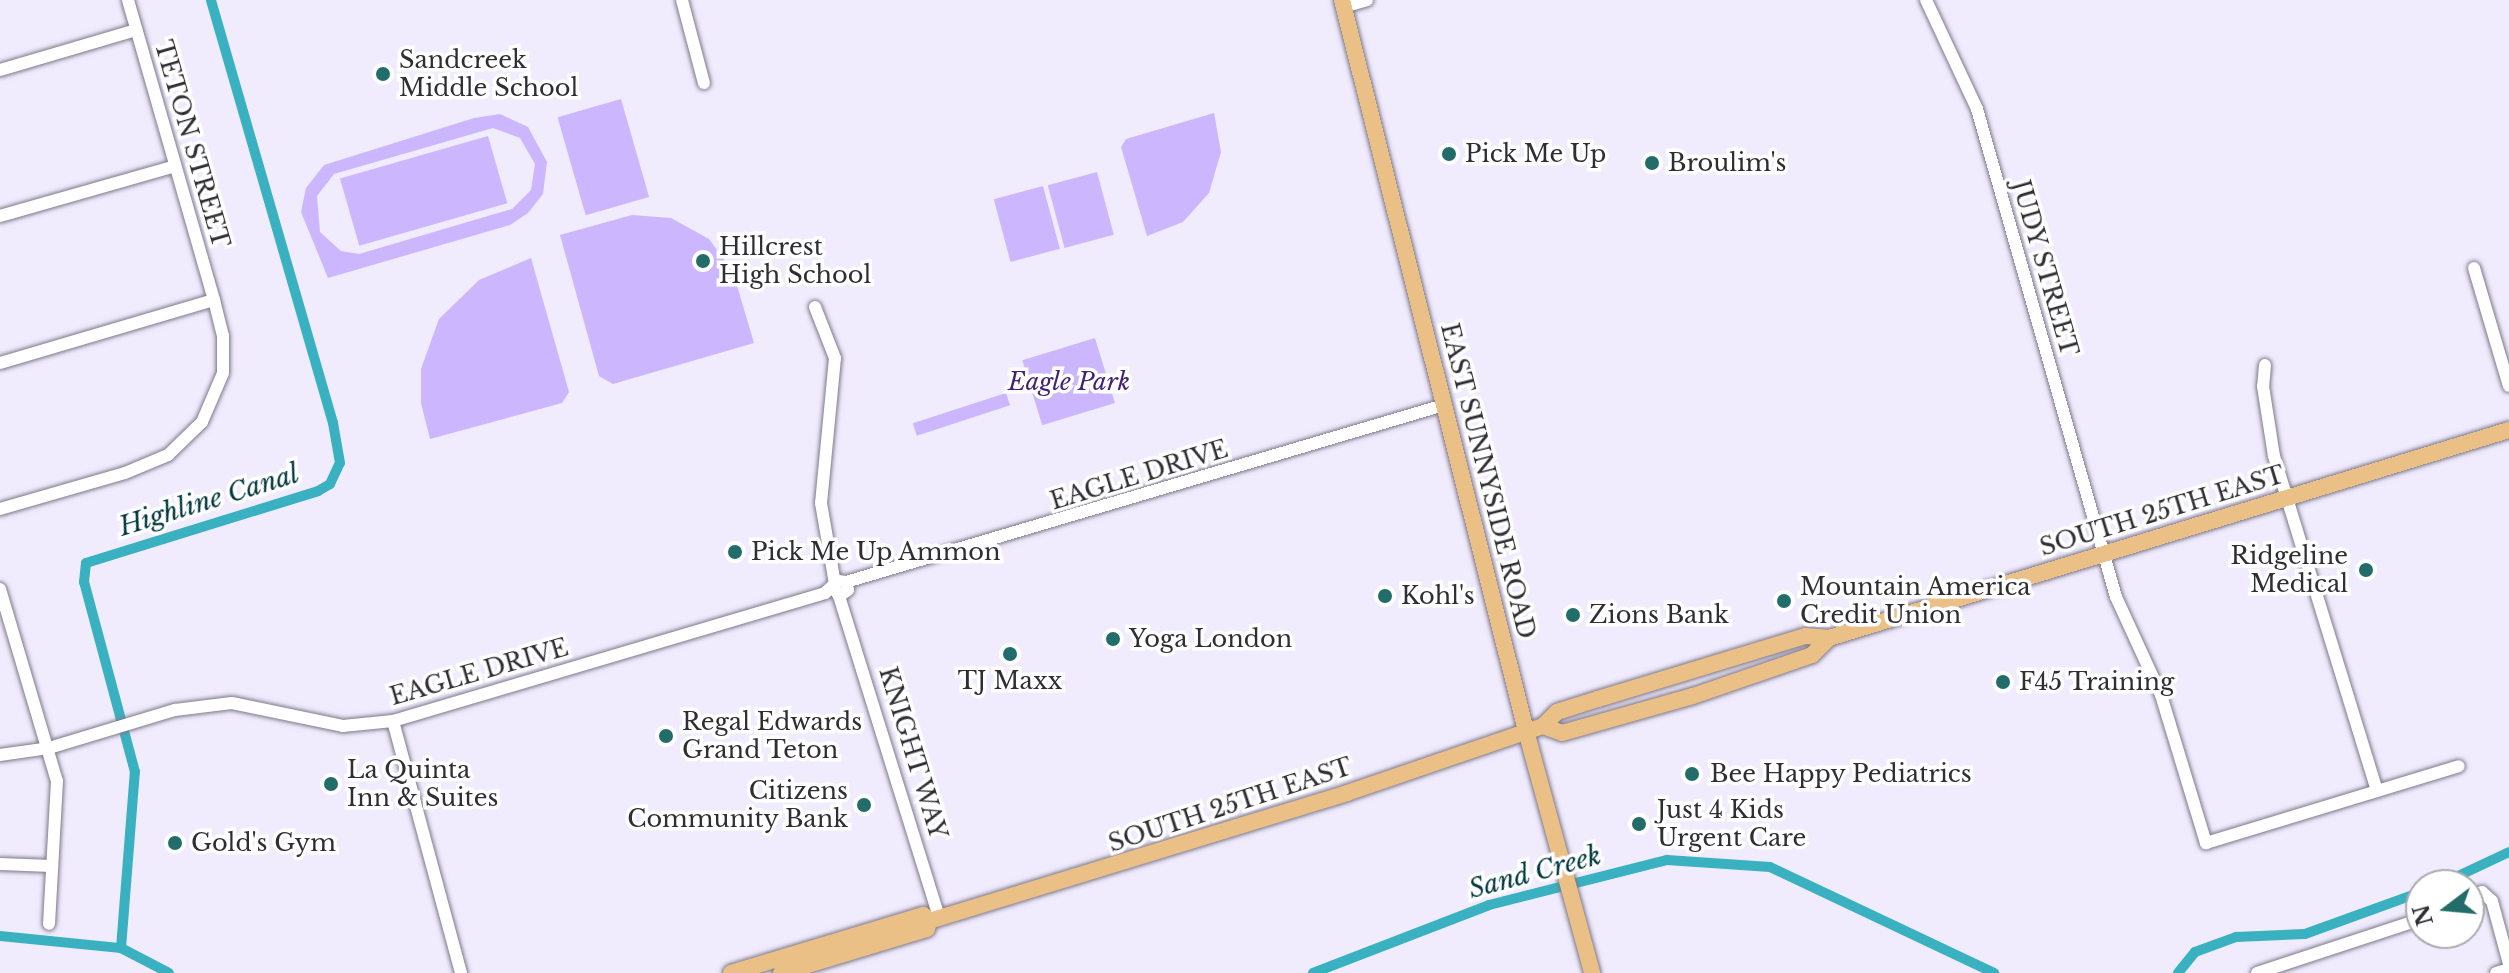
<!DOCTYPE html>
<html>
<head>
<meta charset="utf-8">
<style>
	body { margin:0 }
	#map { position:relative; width:2509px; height:973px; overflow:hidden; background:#f0ebfd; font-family:"Libre Baskerville",serif }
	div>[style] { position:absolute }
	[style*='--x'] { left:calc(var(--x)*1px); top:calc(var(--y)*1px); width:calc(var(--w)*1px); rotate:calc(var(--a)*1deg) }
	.green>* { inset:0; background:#ccb7fe; transform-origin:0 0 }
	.canal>* { height:10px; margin:-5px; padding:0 5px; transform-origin:5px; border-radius:5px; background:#3ab1c1 }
	.roads { filter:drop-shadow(0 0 2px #7d7989) drop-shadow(0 0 2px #7d7989) }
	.minor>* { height:12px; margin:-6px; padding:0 6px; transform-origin:6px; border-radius:6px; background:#fff }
	.major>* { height:16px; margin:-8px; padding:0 8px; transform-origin:8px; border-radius:8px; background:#ebc087 }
	.dots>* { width:22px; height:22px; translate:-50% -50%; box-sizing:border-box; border:4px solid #fff; border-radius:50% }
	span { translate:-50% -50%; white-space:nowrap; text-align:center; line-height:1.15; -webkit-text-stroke:7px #fff; paint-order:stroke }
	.poi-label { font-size:24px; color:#302e35 }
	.left { translate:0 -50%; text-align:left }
	.right { translate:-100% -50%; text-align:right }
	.street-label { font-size:24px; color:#302e35 }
	.park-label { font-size:24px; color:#442275; font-style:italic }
	.water-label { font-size:26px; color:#00373d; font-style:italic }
	.north { position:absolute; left:2405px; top:869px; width:80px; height:80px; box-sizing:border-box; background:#fff; border:2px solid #acabae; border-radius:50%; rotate:254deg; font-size:22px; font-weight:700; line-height:32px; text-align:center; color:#302e35 }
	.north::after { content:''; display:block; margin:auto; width:28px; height:36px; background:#226d69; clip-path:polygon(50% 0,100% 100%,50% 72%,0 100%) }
</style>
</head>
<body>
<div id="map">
	<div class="green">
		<i style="left:621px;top:99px;width:102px;height:66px;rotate:74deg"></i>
		<i style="clip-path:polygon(1214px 113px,1221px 152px,1209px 193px,1183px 222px,1147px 236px,1121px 147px,1126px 139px)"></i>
		<i style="clip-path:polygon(evenodd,500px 114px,528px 127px,547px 162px,543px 194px,528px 213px,510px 225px,328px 278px,301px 212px,306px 188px,324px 165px,474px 118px,500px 114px,493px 128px,520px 138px,535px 164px,531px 190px,512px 209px,359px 254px,341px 251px,320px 232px,317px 196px,334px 174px,493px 128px)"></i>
		<i style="left:488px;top:136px;width:70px;height:154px;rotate:74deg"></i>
		<i style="left:1097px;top:172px;width:65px;height:51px;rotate:75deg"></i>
		<i style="left:1043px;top:186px;width:65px;height:51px;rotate:75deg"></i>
		<i style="clip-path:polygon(632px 215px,671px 218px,709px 239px,733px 272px,754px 343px,613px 384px,599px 376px,560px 235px)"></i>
		<i style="clip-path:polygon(531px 258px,569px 392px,562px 403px,430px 439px,421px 403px,421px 369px,439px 319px,479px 280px)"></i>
		<i style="left:1095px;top:338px;width:68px;height:76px;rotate:73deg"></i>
		<i style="left:1006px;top:393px;width:13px;height:98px;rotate:72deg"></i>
	</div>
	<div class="canal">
		<i style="--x:2439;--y:885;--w:77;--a:-25.2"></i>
		<i style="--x:0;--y:936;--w:122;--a:5.7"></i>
		<i style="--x:121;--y:948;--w:54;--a:27.5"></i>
		<i style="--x:121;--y:948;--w:177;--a:-85.5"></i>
		<i style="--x:135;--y:772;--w:197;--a:-105"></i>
		<i style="--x:84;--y:582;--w:19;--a:-84"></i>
		<i style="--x:86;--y:563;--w:243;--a:-17.2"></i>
		<i style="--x:318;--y:491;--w:14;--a:-30"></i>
		<i style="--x:330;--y:484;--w:23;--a:-65"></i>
		<i style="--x:340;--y:463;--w:41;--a:-99.9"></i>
		<i style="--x:333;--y:423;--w:440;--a:-106.1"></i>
		<i style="--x:1313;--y:973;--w:189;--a:-21.1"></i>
		<i style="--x:1489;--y:905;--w:184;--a:-14.2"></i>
		<i style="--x:1667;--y:860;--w:103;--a:3.9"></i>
		<i style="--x:1770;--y:867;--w:248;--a:25.3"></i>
		<i style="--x:2178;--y:973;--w:27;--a:-51"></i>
		<i style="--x:2195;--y:952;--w:44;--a:-20.1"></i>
		<i style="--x:2236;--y:937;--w:69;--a:-2.5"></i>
		<i style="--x:2305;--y:934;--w:123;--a:-19.9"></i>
	</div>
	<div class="roads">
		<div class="minor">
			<i style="--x:682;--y:0;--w:86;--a:75.2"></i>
			<i style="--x:1926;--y:0;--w:120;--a:64.9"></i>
			<i style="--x:1977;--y:109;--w:507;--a:74.1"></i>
			<i style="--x:2116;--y:597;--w:108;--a:65.3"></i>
			<i style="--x:2161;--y:695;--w:155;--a:73.1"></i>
			<i style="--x:2206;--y:843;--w:264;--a:-16.9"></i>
			<i style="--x:1343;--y:7;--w:25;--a:-16"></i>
			<i style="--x:0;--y:70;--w:142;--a:-16.4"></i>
			<i style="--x:0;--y:216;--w:182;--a:-15.9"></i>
			<i style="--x:2474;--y:268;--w:123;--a:73.5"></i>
			<i style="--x:815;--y:307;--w:55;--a:68.6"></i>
			<i style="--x:835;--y:358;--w:146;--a:95.5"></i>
			<i style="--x:821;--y:503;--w:82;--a:80.2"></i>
			<i style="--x:0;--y:363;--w:223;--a:-16.4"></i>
			<i style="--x:2265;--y:365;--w:21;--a:95"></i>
			<i style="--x:2263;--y:386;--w:71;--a:81.1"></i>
			<i style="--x:2274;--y:456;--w:350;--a:72.9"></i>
			<i style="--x:0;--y:509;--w:130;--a:-16.1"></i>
			<i style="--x:125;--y:473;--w:47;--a:-22.7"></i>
			<i style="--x:168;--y:455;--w:47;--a:-44.1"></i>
			<i style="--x:202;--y:422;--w:53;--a:-66.8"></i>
			<i style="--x:223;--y:373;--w:37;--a:-90"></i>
			<i style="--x:223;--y:336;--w:37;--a:-104"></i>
			<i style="--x:214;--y:300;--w:312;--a:-106"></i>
			<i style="--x:846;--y:582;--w:624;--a:-16.49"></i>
			<i style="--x:0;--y:589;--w:200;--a:73.5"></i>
			<i style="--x:57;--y:781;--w:143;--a:93.2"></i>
			<i style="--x:839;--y:596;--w:337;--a:72.7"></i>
			<i style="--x:393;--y:721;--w:261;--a:74.9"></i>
			<i style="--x:0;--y:755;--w:49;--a:-8.1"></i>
			<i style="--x:49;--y:748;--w:132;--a:-16.8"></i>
			<i style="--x:175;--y:710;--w:57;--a:-7"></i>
			<i style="--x:232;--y:703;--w:113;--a:11.7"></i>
			<i style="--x:343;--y:726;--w:50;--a:-5.7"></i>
			<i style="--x:393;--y:721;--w:451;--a:-16.5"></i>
			<i style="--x:825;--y:593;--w:18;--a:-43"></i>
			<i style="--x:838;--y:581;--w:8;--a:7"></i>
			<i style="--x:846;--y:582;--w:8;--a:76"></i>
			<i style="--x:848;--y:590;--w:11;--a:146"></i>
			<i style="--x:839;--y:596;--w:11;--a:-124"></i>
			<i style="--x:0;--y:864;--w:51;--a:2.2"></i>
			<i style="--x:2469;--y:897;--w:14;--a:-21"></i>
			<i style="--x:2482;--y:892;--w:13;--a:42"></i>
			<i style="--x:2492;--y:901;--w:65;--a:74.9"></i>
			<i style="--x:2257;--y:973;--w:173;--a:-18.2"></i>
			<i style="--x:2496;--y:973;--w:14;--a:-17"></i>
		</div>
		<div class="major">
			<i style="--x:1342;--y:0;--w:754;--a:75.87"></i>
			<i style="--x:1526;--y:731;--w:251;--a:74.7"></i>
			<i style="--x:1543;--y:726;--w:20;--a:20"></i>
			<i style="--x:1562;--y:733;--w:136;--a:-15.8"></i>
			<i style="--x:1693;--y:696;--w:126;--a:-19"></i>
			<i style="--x:1812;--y:655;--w:24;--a:-45"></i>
			<i style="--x:731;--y:973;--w:201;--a:-16.8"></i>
			<i style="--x:923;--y:915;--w:8;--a:45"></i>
			<i style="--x:781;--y:973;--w:152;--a:-16.8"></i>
			<i style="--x:927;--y:929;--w:8;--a:-76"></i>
			<i style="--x:929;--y:921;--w:437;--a:-17"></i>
			<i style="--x:1347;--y:793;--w:207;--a:-18.9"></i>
			<i style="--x:1543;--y:726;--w:20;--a:-45"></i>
			<i style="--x:1557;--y:712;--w:43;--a:-17.6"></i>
			<i style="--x:1598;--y:699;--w:217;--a:-16.9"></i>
			<i style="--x:1806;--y:636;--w:23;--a:5"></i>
			<i style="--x:1829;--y:638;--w:711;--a:-17.01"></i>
		</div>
	</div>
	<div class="dots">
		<i style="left:383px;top:74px;background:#226d69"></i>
		<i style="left:1449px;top:154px;background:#226d69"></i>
		<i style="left:1652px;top:163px;background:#226d69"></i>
		<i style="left:703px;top:261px;background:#226d69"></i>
		<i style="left:735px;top:552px;background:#226d69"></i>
		<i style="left:2366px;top:570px;background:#226d69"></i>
		<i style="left:1385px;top:596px;background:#226d69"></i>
		<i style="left:1784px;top:601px;background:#226d69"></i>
		<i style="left:1573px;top:615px;background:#226d69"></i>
		<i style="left:1113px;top:639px;background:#226d69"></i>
		<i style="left:1010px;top:654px;background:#226d69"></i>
		<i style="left:2003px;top:682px;background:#226d69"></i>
		<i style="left:666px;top:736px;background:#226d69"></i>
		<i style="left:1692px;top:774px;background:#226d69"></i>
		<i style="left:331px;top:784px;background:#226d69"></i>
		<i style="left:864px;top:805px;background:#226d69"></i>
		<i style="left:1639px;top:824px;background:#226d69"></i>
		<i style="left:175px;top:843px;background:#226d69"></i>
	</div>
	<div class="poi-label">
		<span class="left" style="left:399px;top:74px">Sandcreek<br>Middle School</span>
		<span class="left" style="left:1465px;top:154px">Pick Me Up</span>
		<span class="left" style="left:1668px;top:163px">Broulim's</span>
		<span class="left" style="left:719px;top:261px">Hillcrest<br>High School</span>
		<span class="left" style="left:751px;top:552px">Pick Me Up Ammon</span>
		<span class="right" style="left:2348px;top:570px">Ridgeline<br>Medical</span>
		<span class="left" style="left:1800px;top:601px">Mountain America<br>Credit Union</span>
		<span class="left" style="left:1401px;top:596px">Kohl's</span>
		<span class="left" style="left:1589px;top:615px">Zions Bank</span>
		<span class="left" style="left:1129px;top:639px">Yoga London</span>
		<span style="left:1010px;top:681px">TJ Maxx</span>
		<span class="left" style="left:2019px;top:682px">F45 Training</span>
		<span class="left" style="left:682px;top:736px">Regal Edwards<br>Grand Teton</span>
		<span class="left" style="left:347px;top:784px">La Quinta<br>Inn &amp; Suites</span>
		<span class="left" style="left:1710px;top:774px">Bee Happy Pediatrics</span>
		<span class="right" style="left:848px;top:805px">Citizens<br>Community Bank</span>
		<span class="left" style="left:1657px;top:824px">Just 4 Kids<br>Urgent Care</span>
		<span class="left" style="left:191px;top:843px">Gold's Gym</span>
	</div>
	<div class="street-label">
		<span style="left:192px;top:144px;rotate:74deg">TETON STREET</span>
		<span style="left:2045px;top:268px;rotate:74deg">JUDY STREET</span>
		<span style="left:1139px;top:475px;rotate:-17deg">EAGLE DRIVE</span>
		<span style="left:1488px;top:481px;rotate:76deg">EAST SUNNYSIDE ROAD</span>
		<span style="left:2162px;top:511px;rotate:-17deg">SOUTH 25TH EAST</span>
		<span style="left:479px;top:672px;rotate:-16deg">EAGLE DRIVE</span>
		<span style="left:913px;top:753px;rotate:73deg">KNIGHT WAY</span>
		<span style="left:1230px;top:805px;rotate:-18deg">SOUTH 25TH EAST</span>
	</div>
	<div class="park-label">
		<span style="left:1069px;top:382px">Eagle Park</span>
	</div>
	<div class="water-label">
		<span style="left:209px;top:501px;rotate:-17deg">Highline Canal</span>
		<span style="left:1535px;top:873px;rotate:-15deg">Sand Creek</span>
	</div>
	<div class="north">N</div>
</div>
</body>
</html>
